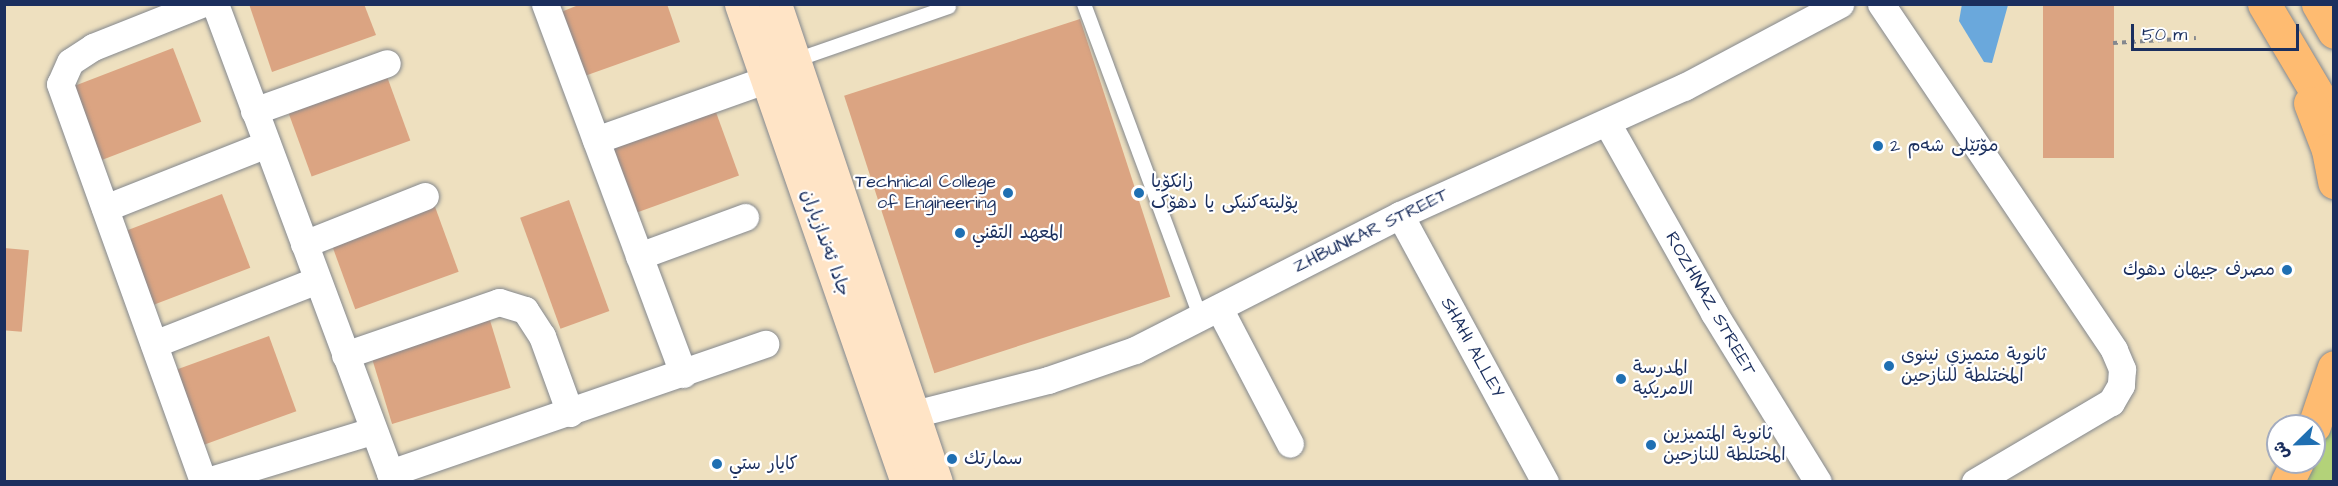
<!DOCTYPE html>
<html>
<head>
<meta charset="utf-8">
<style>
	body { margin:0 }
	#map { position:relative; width:2338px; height:486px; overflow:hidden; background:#eee0bf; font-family:"Architects Daughter","Playpen Sans Arabic",sans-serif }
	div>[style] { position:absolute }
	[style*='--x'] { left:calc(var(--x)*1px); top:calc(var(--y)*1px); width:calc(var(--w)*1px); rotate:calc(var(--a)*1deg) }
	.green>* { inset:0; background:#b3d279 }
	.water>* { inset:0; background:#6aa8dc }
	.building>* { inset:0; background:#dba482; transform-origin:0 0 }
	.path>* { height:4px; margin-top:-2px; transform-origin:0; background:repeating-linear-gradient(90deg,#84888e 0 4.5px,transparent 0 9px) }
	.roads { filter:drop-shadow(0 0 2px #84888e) drop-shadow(0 0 2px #84888e) }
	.service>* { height:14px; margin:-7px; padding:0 7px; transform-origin:7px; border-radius:7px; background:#fff }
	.minor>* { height:27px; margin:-13.5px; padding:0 13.5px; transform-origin:13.5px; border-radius:13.5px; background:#fff }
	.secondary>* { height:33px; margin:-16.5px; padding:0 16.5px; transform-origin:16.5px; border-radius:16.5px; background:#ffe4c6 }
	.trunk>* { height:33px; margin:-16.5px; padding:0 16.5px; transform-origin:16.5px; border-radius:16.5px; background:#febb71 }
	.dots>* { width:16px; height:16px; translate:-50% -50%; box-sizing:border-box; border:3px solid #fff; border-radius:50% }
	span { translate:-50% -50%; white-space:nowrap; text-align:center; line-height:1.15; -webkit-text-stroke:4.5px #fff; paint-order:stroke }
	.poi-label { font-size:18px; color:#1b2f5e }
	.left { translate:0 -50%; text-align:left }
	.right { translate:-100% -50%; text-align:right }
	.street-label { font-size:18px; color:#1b2f5e }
	.frame { position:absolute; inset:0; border:6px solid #1b2f5e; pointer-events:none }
	.north { position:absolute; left:2266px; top:414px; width:60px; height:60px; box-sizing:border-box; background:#fff; border:2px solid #a4acbf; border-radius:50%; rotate:247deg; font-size:16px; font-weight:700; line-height:24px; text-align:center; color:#1b2f5e }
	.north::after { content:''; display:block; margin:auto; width:21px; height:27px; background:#1f6fb2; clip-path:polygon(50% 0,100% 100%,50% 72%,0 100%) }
	.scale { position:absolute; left:2131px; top:24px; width:168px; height:27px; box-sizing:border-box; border:3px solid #1b2f5e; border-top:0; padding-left:8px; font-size:18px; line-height:21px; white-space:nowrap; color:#1b2f5e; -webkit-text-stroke:4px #fff; paint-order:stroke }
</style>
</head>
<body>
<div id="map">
	<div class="green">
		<i style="clip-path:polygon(2333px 421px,2333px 481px,2307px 481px)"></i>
	</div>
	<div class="water">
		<i style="clip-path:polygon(1962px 4px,2008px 5px,1992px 63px,1984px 62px,1959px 21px)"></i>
	</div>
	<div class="building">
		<i style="clip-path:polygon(249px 4px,364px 4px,376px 35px,272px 72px)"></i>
		<i style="clip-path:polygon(581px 4px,667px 4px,680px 42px,579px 78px,556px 14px)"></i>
		<i style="left:2043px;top:4px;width:71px;height:154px"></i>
		<i style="left:1080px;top:19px;width:292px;height:248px;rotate:72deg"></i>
		<i style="left:173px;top:48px;width:79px;height:110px;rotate:69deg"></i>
		<i style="left:385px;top:71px;width:74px;height:105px;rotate:70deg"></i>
		<i style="left:713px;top:104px;width:76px;height:110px;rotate:70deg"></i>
		<i style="left:222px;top:194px;width:79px;height:109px;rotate:69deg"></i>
		<i style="left:569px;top:200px;width:118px;height:52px;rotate:70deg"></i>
		<i style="left:434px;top:204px;width:72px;height:110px;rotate:70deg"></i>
		<i style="left:4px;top:248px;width:25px;height:82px;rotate:5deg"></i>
		<i style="left:489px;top:317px;width:74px;height:124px;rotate:73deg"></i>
		<i style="left:269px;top:336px;width:80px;height:104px;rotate:70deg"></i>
	</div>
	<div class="path">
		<i style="--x:2113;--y:43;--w:83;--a:-3.4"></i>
	</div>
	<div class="roads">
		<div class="service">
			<i style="--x:1084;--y:4;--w:335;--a:69.6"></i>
			<i style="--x:793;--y:61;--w:165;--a:-19.1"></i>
		</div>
		<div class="minor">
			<i style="--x:201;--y:4;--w:116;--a:158.3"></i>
			<i style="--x:93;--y:47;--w:27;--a:147"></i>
			<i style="--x:70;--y:62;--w:24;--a:114"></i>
			<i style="--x:60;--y:84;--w:423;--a:70.2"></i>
			<i style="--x:215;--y:4;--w:501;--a:69.54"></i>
			<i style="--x:390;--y:473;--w:397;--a:-19"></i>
			<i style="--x:545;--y:4;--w:395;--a:69.5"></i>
			<i style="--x:1881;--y:4;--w:417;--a:56"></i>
			<i style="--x:2114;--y:350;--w:21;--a:67"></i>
			<i style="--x:2122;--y:369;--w:16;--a:94"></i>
			<i style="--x:2121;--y:385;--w:20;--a:120"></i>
			<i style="--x:2111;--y:402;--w:158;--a:149.5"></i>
			<i style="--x:254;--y:111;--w:141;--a:-19.8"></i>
			<i style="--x:1607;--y:123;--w:218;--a:60.6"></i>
			<i style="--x:1714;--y:313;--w:198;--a:58.4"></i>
			<i style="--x:596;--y:140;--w:182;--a:-19.6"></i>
			<i style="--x:105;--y:208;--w:174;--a:-21.6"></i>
			<i style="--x:1400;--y:215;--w:304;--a:61.5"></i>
			<i style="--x:304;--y:244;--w:130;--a:-21.6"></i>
			<i style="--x:639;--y:256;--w:113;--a:-20.2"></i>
			<i style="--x:1219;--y:308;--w:153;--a:62.4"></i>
			<i style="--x:154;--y:344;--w:175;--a:-21.4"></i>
			<i style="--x:345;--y:355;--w:163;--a:-19"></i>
			<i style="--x:499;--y:302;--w:27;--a:17"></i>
			<i style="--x:525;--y:310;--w:31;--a:57"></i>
			<i style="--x:542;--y:336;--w:82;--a:70"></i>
			<i style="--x:894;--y:419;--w:159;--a:-14.2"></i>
			<i style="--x:1048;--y:380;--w:92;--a:-19"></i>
			<i style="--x:1135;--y:350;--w:297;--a:-27"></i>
			<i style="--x:1400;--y:215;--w:312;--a:-24.3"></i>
			<i style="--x:1684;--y:87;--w:177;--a:-28"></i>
			<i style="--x:204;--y:482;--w:176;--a:-16.9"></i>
		</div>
		<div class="secondary">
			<i style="--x:741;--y:4;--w:506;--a:70.85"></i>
			<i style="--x:775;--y:4;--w:504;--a:71.39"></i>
		</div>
		<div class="trunk">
			<i style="--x:2264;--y:4;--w:137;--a:59.3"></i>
			<i style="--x:2318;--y:4;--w:32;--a:60"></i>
			<i style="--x:2310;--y:103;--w:50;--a:69"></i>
			<i style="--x:2328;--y:150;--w:33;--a:79"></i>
			<i style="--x:2314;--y:426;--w:62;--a:-71.3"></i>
			<i style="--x:2287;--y:482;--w:22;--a:-63"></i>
		</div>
	</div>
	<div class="dots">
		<i style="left:1878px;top:146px;background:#1f6fb2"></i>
		<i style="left:1008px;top:193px;background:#1f6fb2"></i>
		<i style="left:1139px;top:193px;background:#1f6fb2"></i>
		<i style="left:960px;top:233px;background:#1f6fb2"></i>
		<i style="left:2287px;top:270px;background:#1f6fb2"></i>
		<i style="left:1889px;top:366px;background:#1f6fb2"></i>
		<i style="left:1621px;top:379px;background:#1f6fb2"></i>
		<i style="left:1651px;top:445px;background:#1f6fb2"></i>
		<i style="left:952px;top:459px;background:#1f6fb2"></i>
		<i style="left:717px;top:464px;background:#1f6fb2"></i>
	</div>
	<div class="poi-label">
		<span class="left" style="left:1890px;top:146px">مۆتێلی شەم 2</span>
		<span class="right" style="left:996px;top:193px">Technical College<br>of Engineering</span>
		<span class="left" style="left:1151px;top:193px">زانکۆیا<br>پۆلیتەکنیکی یا دهۆک</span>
		<span class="left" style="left:972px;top:233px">المعهد التقني</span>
		<span class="right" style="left:2275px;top:270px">مصرف جيهان دهوك</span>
		<span class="left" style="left:1901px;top:366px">ثانوية متميزي نينوى<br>المختلطة للنازحين</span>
		<span class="left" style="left:1633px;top:379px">المدرسة<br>الامريكية</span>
		<span class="left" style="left:1663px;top:445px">ثانوية المتميزين<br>المختلطة للنازحين</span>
		<span class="left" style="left:964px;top:459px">سمارتك</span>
		<span class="left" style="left:729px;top:464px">كايار ستي</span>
	</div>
	<div class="street-label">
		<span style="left:1371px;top:231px;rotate:-26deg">ZHBUNKAR STREET</span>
		<span style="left:825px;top:243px;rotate:70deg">جادا ئەندازیاران</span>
		<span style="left:1710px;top:304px;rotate:60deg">ROZHNAZ STREET</span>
		<span style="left:1472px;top:348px;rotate:61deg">SHAHI ALLEY</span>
	</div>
	<div class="frame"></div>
	<div class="north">ش</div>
	<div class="scale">50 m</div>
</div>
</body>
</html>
